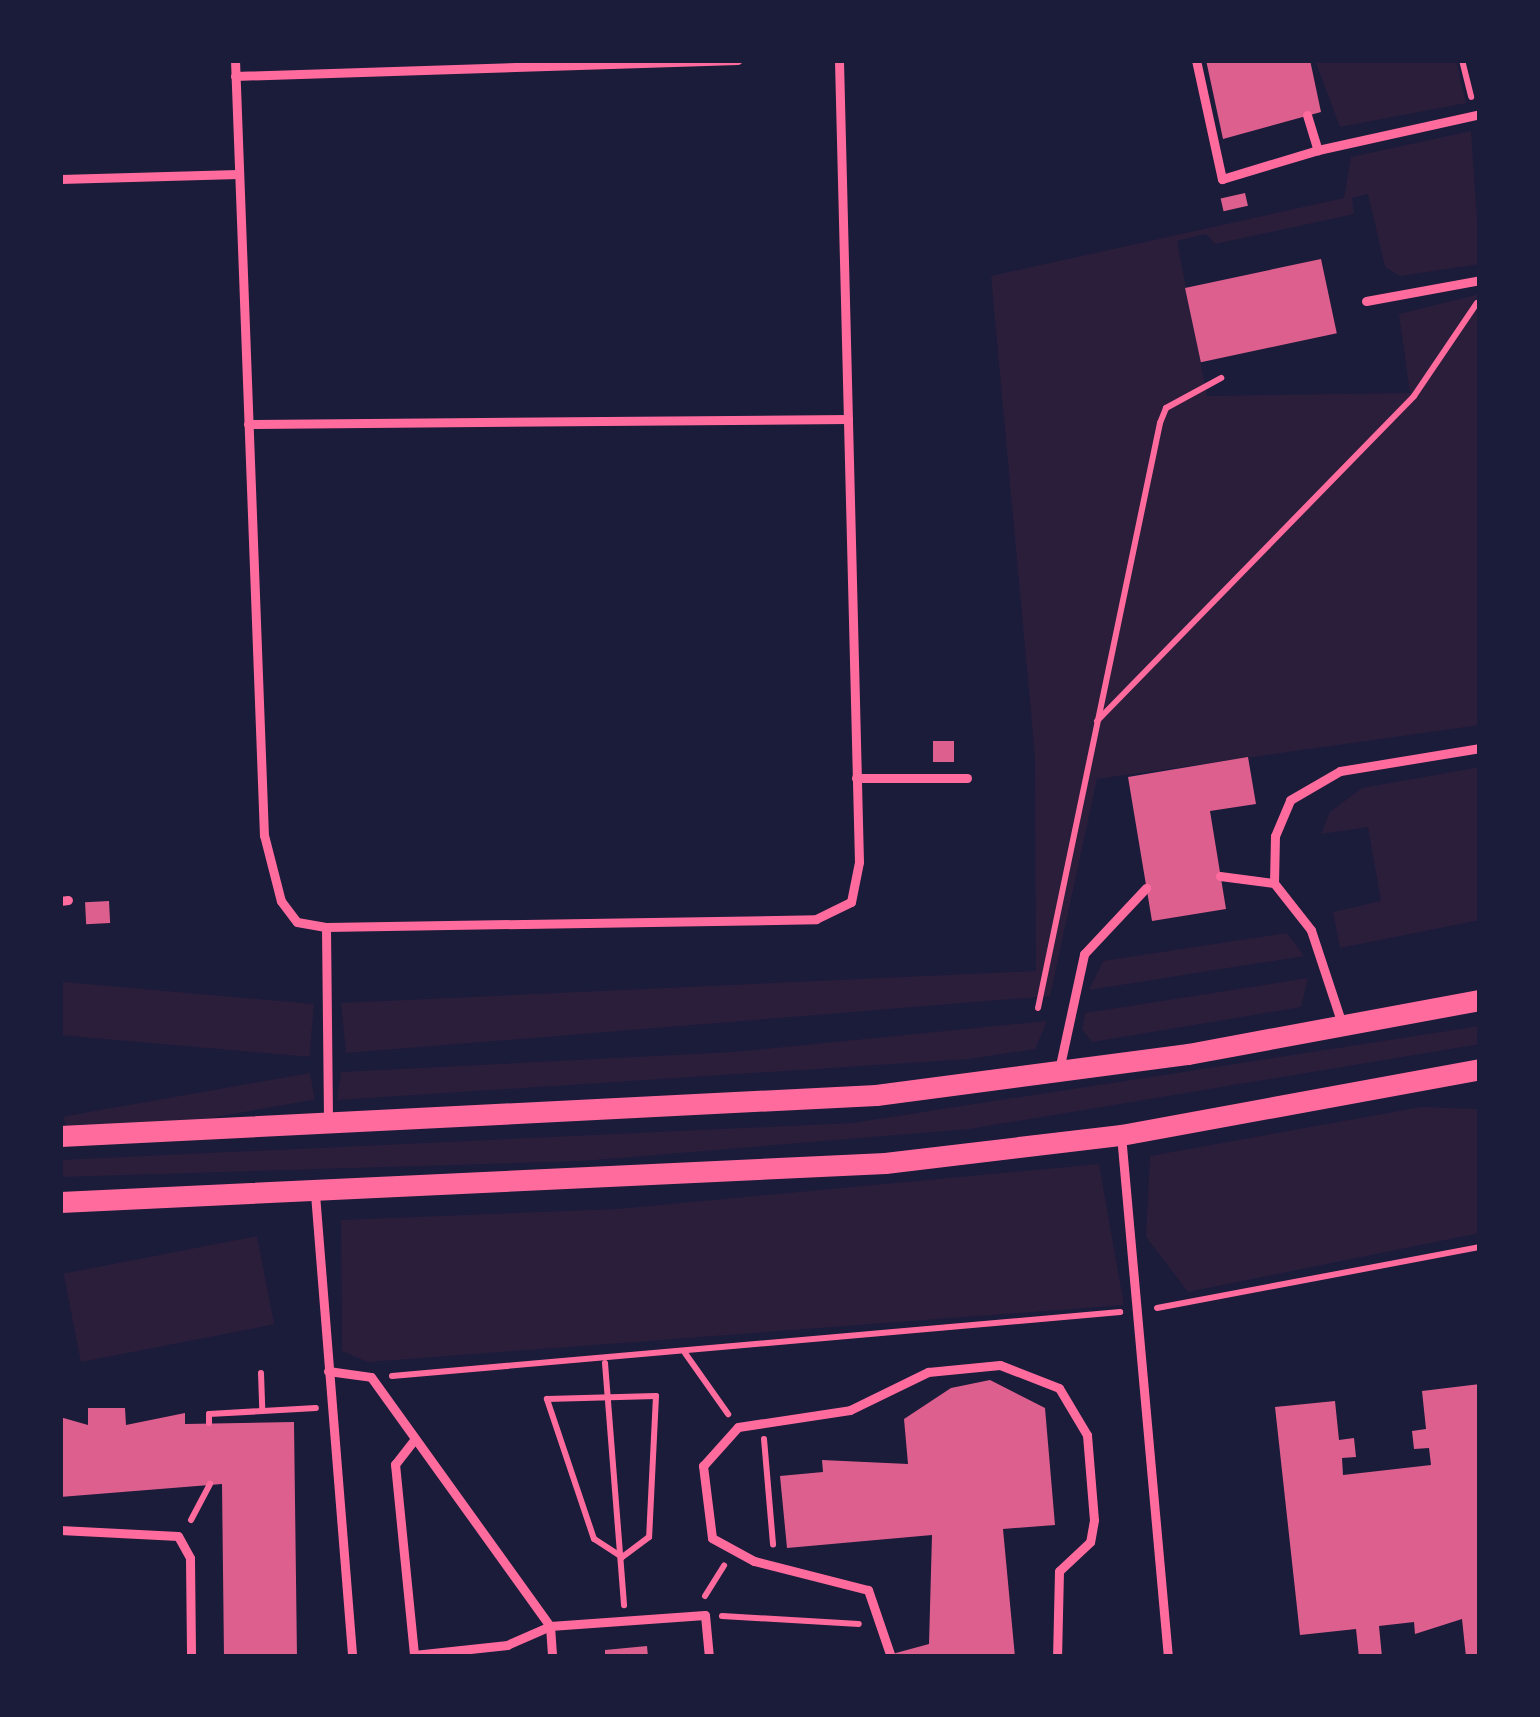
<!DOCTYPE html>
<html>
<head>
<meta charset="utf-8">
<style>
	body { margin:0 }
	#map { position:relative; width:1540px; height:1717px; overflow:hidden; background:#1b1b3a; font-family:"Exo 2",sans-serif }
	div>[style] { position:absolute }
	[style*='--x'] { left:calc(var(--x)*1px); top:calc(var(--y)*1px); width:calc(var(--w)*1px); rotate:calc(var(--a)*1deg) }
	.green>* { inset:0; background:#2a1e3b; transform-origin:0 0 }
	.building>* { inset:0; background:#dd5f8e; transform-origin:0 0 }
	.path>* { height:6px; margin:-3px; padding:0 3px; transform-origin:3px; border-radius:3px; background:#ff6b9d }
	.service>* { height:9px; margin:-4.5px; padding:0 4.5px; transform-origin:4.5px; border-radius:4.5px; background:#ff6b9d }
	.tertiary>* { height:21px; margin:-10.5px; padding:0 10.5px; transform-origin:10.5px; border-radius:10.5px; background:#ff6b9d }
	span { translate:-50% -50%; white-space:nowrap; text-align:center; line-height:1.15; -webkit-text-stroke:9px #1b1b3a; paint-order:stroke }
	.frame { position:absolute; inset:0; border:63px solid #1b1b3a; pointer-events:none }
</style>
</head>
<body>
<div id="map">
	<div class="green">
		<i style="clip-path:polygon(1315px 60px,1456px 60px,1466px 103px,1340px 127px)"></i>
		<i style="clip-path:polygon(1471px 131px,1480px 264px,1400px 276px,1385px 267px,1368px 194px,1352px 198px,1354px 214px,1215px 244px,1206px 234px,1177px 241px,1207px 396px,1410px 393px,1399px 314px,1480px 294px,1480px 725px,1097px 779px,1050px 996px,346px 1053px,341px 1003px,1036px 971px,1035px 756px,991px 276px,1344px 198px,1351px 157px)"></i>
		<i style="clip-path:polygon(1480px 767px,1480px 920px,1340px 948px,1333px 912px,1381px 901px,1368px 827px,1321px 834px,1330px 812px,1362px 788px)"></i>
		<i style="clip-path:polygon(1287px 933px,1304px 956px,1089px 990px,1103px 961px)"></i>
		<i style="clip-path:polygon(1308px 978px,1301px 1007px,1092px 1042px,1082px 1029px,1085px 1013px)"></i>
		<i style="left:314px;top:1004px;width:53px;height:254px;rotate:95deg"></i>
		<i style="clip-path:polygon(1047px 1021px,1035px 1049px,969px 1059px,337px 1100px,341px 1072px,733px 1052px)"></i>
		<i style="clip-path:polygon(1480px 1026px,1480px 1044px,969px 1129px,582px 1161px,60px 1177px,60px 1160px,852px 1123px)"></i>
		<i style="left:310px;top:1073px;width:27px;height:250px;rotate:80deg"></i>
		<i style="clip-path:polygon(1421px 1107px,1480px 1109px,1480px 1233px,1188px 1292px,1146px 1237px,1150px 1156px)"></i>
		<i style="clip-path:polygon(1099px 1164px,1124px 1305px,368px 1362px,342px 1351px,341px 1220px,617px 1209px)"></i>
		<i style="left:257px;top:1236px;width:90px;height:197px;rotate:79deg"></i>
	</div>
	<div class="building">
		<i style="clip-path:polygon(1206px 60px,1310px 60px,1321px 112px,1223px 139px)"></i>
		<i style="left:1245px;top:193px;width:13px;height:25px;rotate:77deg"></i>
		<i style="left:1321px;top:259px;width:76px;height:139px;rotate:78deg"></i>
		<i style="left:933px;top:741px;width:21px;height:21px"></i>
		<i style="clip-path:polygon(1248px 757px,1256px 804px,1210px 811px,1226px 909px,1152px 921px,1128px 777px)"></i>
		<i style="left:109px;top:901px;width:22px;height:24px;rotate:87deg"></i>
		<i style="clip-path:polygon(990px 1380px,1045px 1408px,1055px 1525px,1003px 1529px,1015px 1657px,881px 1657px,929px 1644px,932px 1535px,787px 1548px,780px 1476px,823px 1472px,822px 1460px,908px 1464px,904px 1419px,951px 1388px)"></i>
		<i style="clip-path:polygon(1480px 1384px,1480px 1657px,1466px 1657px,1462px 1619px,1415px 1634px,1414px 1622px,1379px 1626px,1382px 1657px,1359px 1657px,1356px 1629px,1300px 1635px,1275px 1407px,1335px 1401px,1339px 1440px,1354px 1438px,1356px 1457px,1342px 1458px,1343px 1475px,1431px 1465px,1429px 1448px,1414px 1449px,1412px 1431px,1426px 1429px,1422px 1391px)"></i>
		<i style="clip-path:polygon(88px 1408px,125px 1408px,126px 1425px,185px 1413px,185px 1424px,294px 1422px,297px 1657px,224px 1657px,222px 1484px,60px 1497px,60px 1417px,88px 1425px)"></i>
		<i style="clip-path:polygon(647px 1646px,648px 1657px,605px 1657px,605px 1650px)"></i>
	</div>
	<div class="path">
		<i style="--x:1462;--y:60;--w:38;--a:76"></i>
		<i style="--x:1097;--y:721;--w:454;--a:-45.7"></i>
		<i style="--x:1414;--y:396;--w:112;--a:-55.9"></i>
		<i style="--x:1038;--y:1008;--w:598;--a:-78.22"></i>
		<i style="--x:1160;--y:423;--w:16;--a:-68"></i>
		<i style="--x:1166;--y:408;--w:63;--a:-28.6"></i>
		<i style="--x:1157;--y:1308;--w:329;--a:-10.7"></i>
		<i style="--x:685;--y:1353;--w:75;--a:54.8"></i>
		<i style="--x:605;--y:1363;--w:243;--a:85.5"></i>
		<i style="--x:261;--y:1373;--w:38;--a:88"></i>
		<i style="--x:392;--y:1376;--w:731;--a:-5.02"></i>
		<i style="--x:656;--y:1396;--w:141;--a:92.8"></i>
		<i style="--x:649;--y:1537;--w:34;--a:143"></i>
		<i style="--x:622;--y:1557;--w:33;--a:-147"></i>
		<i style="--x:594;--y:1539;--w:148;--a:-108.6"></i>
		<i style="--x:547;--y:1399;--w:109;--a:-1.6"></i>
		<i style="--x:209;--y:1423;--w:9;--a:-90"></i>
		<i style="--x:209;--y:1414;--w:107;--a:-3.2"></i>
		<i style="--x:764;--y:1439;--w:106;--a:85.1"></i>
		<i style="--x:191;--y:1520;--w:41;--a:-62.2"></i>
		<i style="--x:705;--y:1596;--w:36;--a:-58"></i>
		<i style="--x:722;--y:1616;--w:137;--a:3.3"></i>
	</div>
	<div class="service">
		<i style="--x:235;--y:60;--w:776;--a:87.86"></i>
		<i style="--x:264;--y:835;--w:68;--a:75.6"></i>
		<i style="--x:281;--y:901;--w:26;--a:53"></i>
		<i style="--x:297;--y:922;--w:29;--a:10"></i>
		<i style="--x:326;--y:927;--w:490;--a:-0.9"></i>
		<i style="--x:816;--y:919;--w:39;--a:-26"></i>
		<i style="--x:851;--y:902;--w:41;--a:-78.7"></i>
		<i style="--x:859;--y:862;--w:802;--a:-91.43"></i>
		<i style="--x:1196;--y:60;--w:122;--a:77.7"></i>
		<i style="--x:1222;--y:179;--w:100;--a:-16.8"></i>
		<i style="--x:235;--y:76;--w:503;--a:-1.82"></i>
		<i style="--x:1307;--y:115;--w:37;--a:73"></i>
		<i style="--x:1318;--y:150;--w:166;--a:-12.5"></i>
		<i style="--x:60;--y:179;--w:178;--a:-1.6"></i>
		<i style="--x:1366;--y:301;--w:116;--a:-10.4"></i>
		<i style="--x:248;--y:424;--w:600;--a:-0.48"></i>
		<i style="--x:856;--y:778;--w:111;--a:0"></i>
		<i style="--x:1220;--y:876;--w:54;--a:7.4"></i>
		<i style="--x:60;--y:901;--w:8;--a:-7"></i>
		<i style="--x:326;--y:927;--w:196;--a:89.4"></i>
		<i style="--x:1342;--y:1024;--w:99;--a:-108.3"></i>
		<i style="--x:1311;--y:930;--w:60;--a:-128.2"></i>
		<i style="--x:1274;--y:883;--w:47;--a:-88.8"></i>
		<i style="--x:1275;--y:836;--w:39;--a:-67"></i>
		<i style="--x:1290;--y:800;--w:58;--a:-30.1"></i>
		<i style="--x:1340;--y:771;--w:142;--a:-9.3"></i>
		<i style="--x:1059;--y:1070;--w:119;--a:-77.8"></i>
		<i style="--x:1084;--y:954;--w:91;--a:-46.8"></i>
		<i style="--x:1121;--y:1135;--w:524;--a:84.86"></i>
		<i style="--x:315;--y:1194;--w:464;--a:85.4"></i>
		<i style="--x:328;--y:1371;--w:43;--a:7.9"></i>
		<i style="--x:371;--y:1377;--w:307;--a:54.3"></i>
		<i style="--x:550;--y:1626;--w:155;--a:-4.1"></i>
		<i style="--x:705;--y:1615;--w:42;--a:84.6"></i>
		<i style="--x:414;--y:1440;--w:31;--a:128"></i>
		<i style="--x:395;--y:1464;--w:192;--a:84.3"></i>
		<i style="--x:414;--y:1655;--w:94;--a:-6.1"></i>
		<i style="--x:507;--y:1645;--w:47;--a:-23.8"></i>
		<i style="--x:550;--y:1626;--w:31;--a:86"></i>
		<i style="--x:60;--y:1530;--w:118;--a:2.9"></i>
		<i style="--x:178;--y:1536;--w:25;--a:61"></i>
		<i style="--x:190;--y:1558;--w:99;--a:89.4"></i>
		<i style="--x:891;--y:1657;--w:71;--a:-108.9"></i>
		<i style="--x:868;--y:1590;--w:118;--a:-165.7"></i>
		<i style="--x:754;--y:1561;--w:48;--a:-151.3"></i>
		<i style="--x:712;--y:1538;--w:73;--a:-97.1"></i>
		<i style="--x:703;--y:1466;--w:52;--a:-48.1"></i>
		<i style="--x:738;--y:1427;--w:113;--a:-8.6"></i>
		<i style="--x:850;--y:1410;--w:87;--a:-26"></i>
		<i style="--x:928;--y:1372;--w:72;--a:-5.6"></i>
		<i style="--x:1000;--y:1365;--w:63;--a:21.3"></i>
		<i style="--x:1059;--y:1388;--w:55;--a:59.2"></i>
		<i style="--x:1087;--y:1435;--w:85;--a:85.3"></i>
		<i style="--x:1094;--y:1520;--w:22;--a:100"></i>
		<i style="--x:1090;--y:1542;--w:42;--a:136.9"></i>
		<i style="--x:1059;--y:1571;--w:86;--a:91.3"></i>
	</div>
	<div class="tertiary">
		<i style="--x:60;--y:1136;--w:817;--a:-2.88"></i>
		<i style="--x:876;--y:1095;--w:315;--a:-7.5"></i>
		<i style="--x:1188;--y:1054;--w:297;--a:-10.5"></i>
		<i style="--x:60;--y:1202;--w:826;--a:-2.71"></i>
		<i style="--x:885;--y:1163;--w:238;--a:-6.8"></i>
		<i style="--x:1121;--y:1135;--w:365;--a:-10.4"></i>
	</div>
	<div class="frame"></div>
</div>
</body>
</html>
